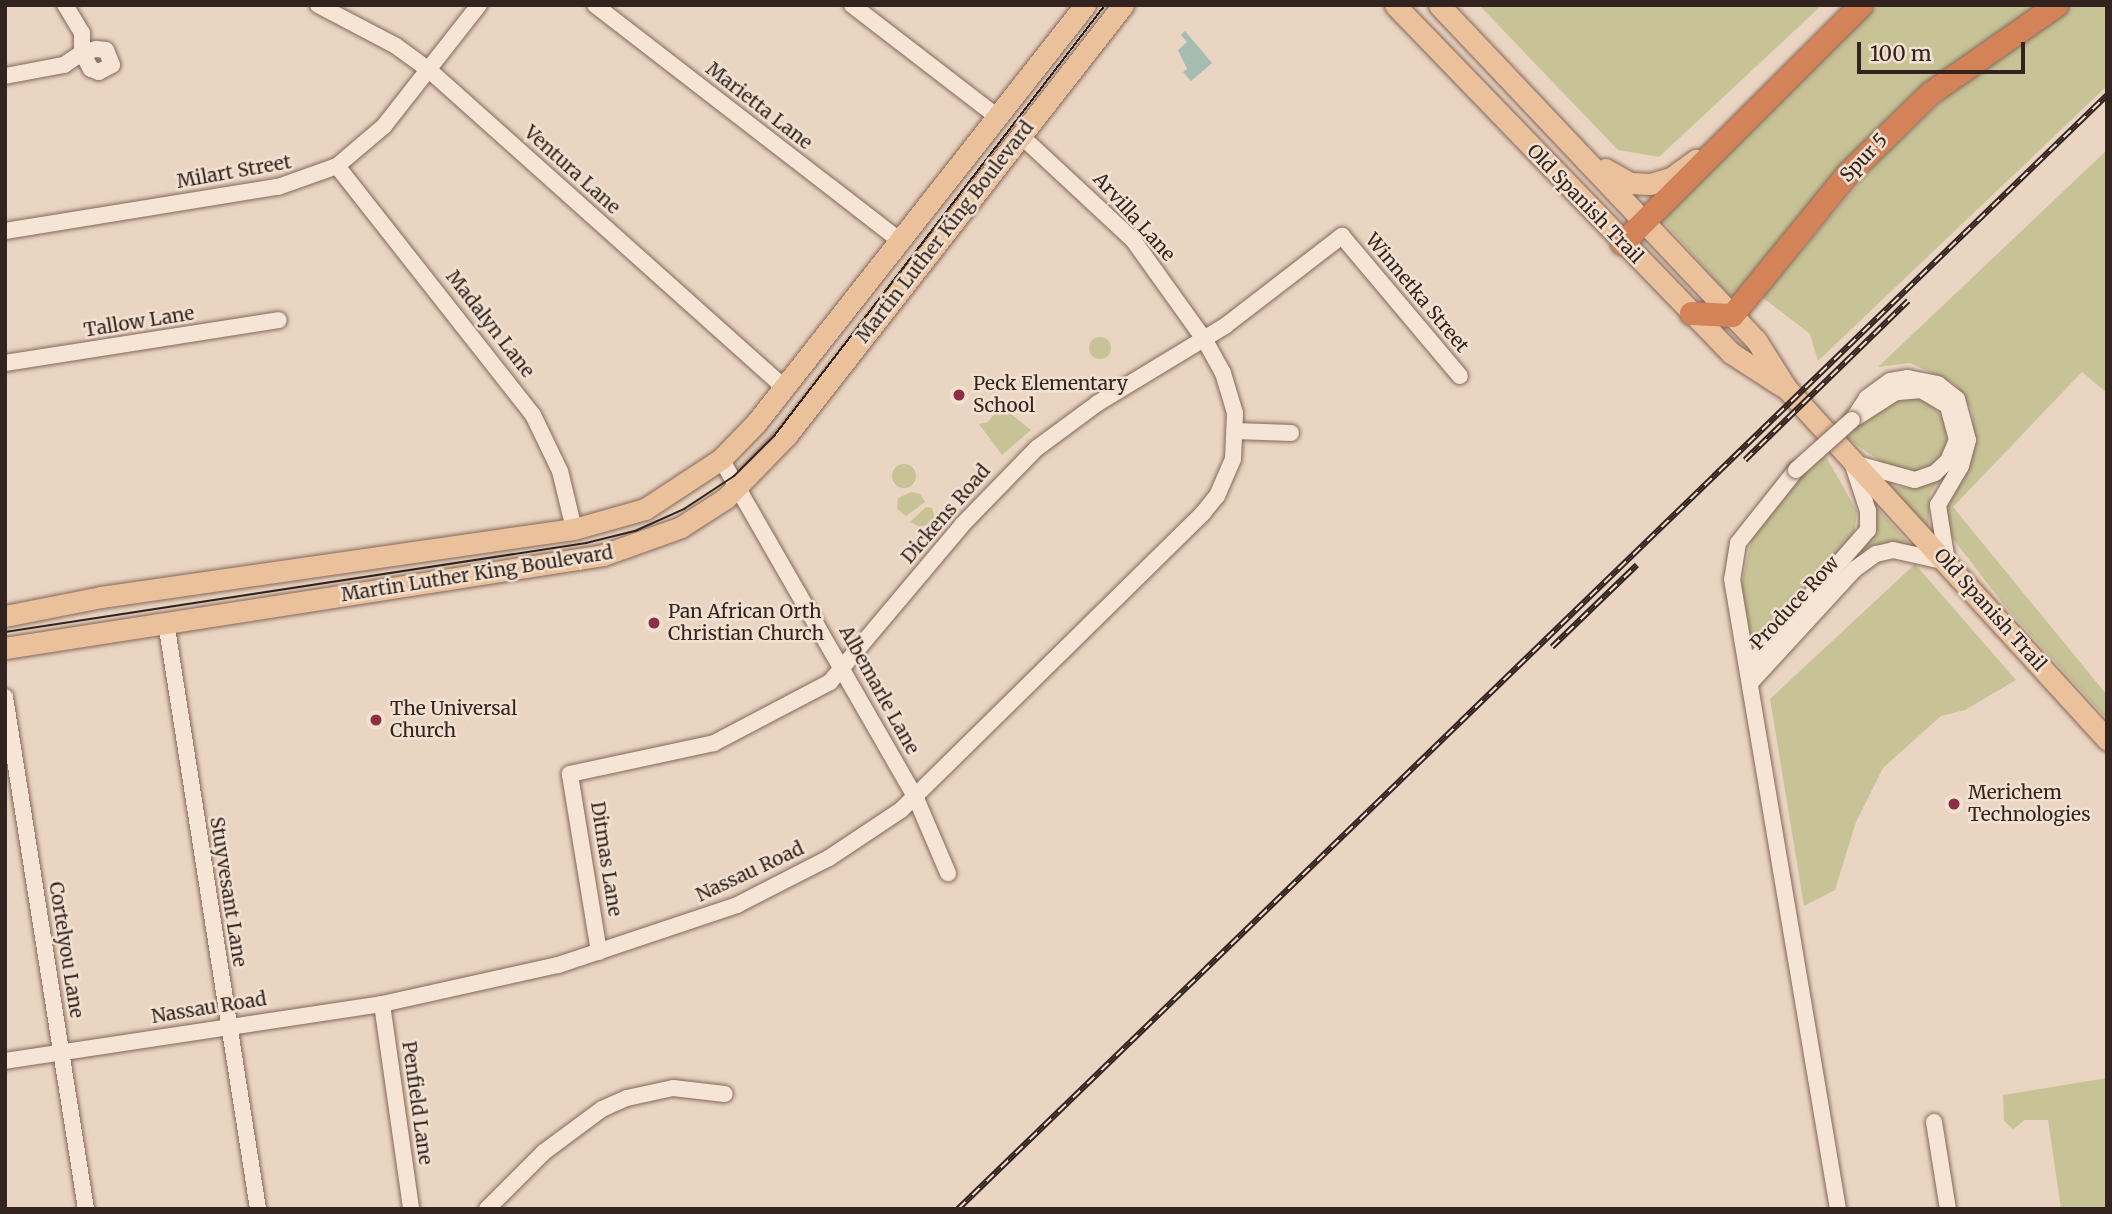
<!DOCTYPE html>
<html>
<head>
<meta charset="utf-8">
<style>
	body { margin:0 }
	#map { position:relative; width:2112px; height:1214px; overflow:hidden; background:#ead5c2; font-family:Merriweather,serif }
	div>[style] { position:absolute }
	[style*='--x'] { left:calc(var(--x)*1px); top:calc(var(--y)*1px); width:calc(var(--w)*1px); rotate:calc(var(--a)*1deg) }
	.green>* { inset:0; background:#c7c397 }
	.round { border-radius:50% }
	.water>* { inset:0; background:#a4bdb0 }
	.roads { filter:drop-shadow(0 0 2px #83675a) drop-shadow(0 0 2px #83675a) }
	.minor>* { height:16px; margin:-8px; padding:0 8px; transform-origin:8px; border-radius:8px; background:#f6e5d4 }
	.major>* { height:21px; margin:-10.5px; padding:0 10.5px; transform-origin:10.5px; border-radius:10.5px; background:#ebc19c }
	.highway>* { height:23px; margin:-11.5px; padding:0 11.5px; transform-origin:11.5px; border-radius:11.5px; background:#d48358 }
	.tram>* { height:2px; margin:-1px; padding:0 1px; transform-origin:1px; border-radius:1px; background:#33231e }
	.rail>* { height:6px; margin-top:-3px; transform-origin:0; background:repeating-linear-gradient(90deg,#f2e1d1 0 10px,#33231e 0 20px); box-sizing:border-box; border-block:2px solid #33231e }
	.bridges { filter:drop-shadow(0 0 2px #83675a) drop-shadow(0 0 2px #83675a) }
	.minor-bridge>* { height:16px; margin:-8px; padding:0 8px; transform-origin:8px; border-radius:8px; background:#f6e5d4 }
	.dots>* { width:19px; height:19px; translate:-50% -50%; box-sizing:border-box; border:4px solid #f2e1d1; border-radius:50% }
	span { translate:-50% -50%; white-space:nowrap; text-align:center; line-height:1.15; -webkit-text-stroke:5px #f2e1d1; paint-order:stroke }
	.street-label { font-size:19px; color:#33231e }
	.poi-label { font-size:19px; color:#33231e }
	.left { translate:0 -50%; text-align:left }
	.frame { position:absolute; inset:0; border:7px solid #33231e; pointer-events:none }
	.scale { position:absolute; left:1857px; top:42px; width:168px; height:32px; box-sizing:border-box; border:4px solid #33231e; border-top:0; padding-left:9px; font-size:21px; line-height:24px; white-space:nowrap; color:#33231e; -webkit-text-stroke:5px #f2e1d1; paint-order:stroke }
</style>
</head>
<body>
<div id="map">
	<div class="green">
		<i style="clip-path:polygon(1479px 5px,1822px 5px,1659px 157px,1618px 150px)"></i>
		<i style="clip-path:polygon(1878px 5px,2040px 5px,1947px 71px,1735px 296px,1729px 295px,1662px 220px,1662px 215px)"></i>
		<i style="clip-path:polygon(2066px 5px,2107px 5px,2107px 86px,1818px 361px,1810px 334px,1762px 297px,1878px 161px,1979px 67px)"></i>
		<i style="clip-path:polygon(2107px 150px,2107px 393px,2082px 372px,1953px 507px,2107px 695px,2107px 719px,2004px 605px,1947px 531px,1940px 514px,1974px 438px,1972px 410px,1954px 383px,1910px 363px,1878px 367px)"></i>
		<i class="round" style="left:1089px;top:337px;width:22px;height:22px"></i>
		<i style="clip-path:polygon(1914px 397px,1931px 404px,1945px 421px,1947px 441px,1942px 458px,1928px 470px,1912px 475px,1892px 469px,1845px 437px,1897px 399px)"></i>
		<i style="clip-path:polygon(1001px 406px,1031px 430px,1002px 455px,979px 424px,988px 422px)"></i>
		<i style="clip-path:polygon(1825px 455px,1857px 511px,1854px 537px,1751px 648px,1741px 588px,1752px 536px,1789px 488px)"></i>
		<i class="round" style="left:892px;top:464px;width:24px;height:24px"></i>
		<i style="clip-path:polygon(1940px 478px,1930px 494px,1928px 531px,1887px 486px,1909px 488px)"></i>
		<i style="clip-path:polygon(911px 492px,920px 494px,925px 502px,906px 516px,897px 509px,898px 498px)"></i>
		<i style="clip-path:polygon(1873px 503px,1911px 546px,1889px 543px,1861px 552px,1871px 536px)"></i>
		<i style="clip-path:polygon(926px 507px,932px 508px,936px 522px,920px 527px,910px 522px)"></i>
		<i style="clip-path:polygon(1915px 564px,2016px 680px,1965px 710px,1941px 716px,1883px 768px,1856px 822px,1835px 890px,1804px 906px,1770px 699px)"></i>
		<i style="clip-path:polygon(2107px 1078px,2107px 1209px,2061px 1209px,2048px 1120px,2025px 1120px,2013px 1129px,2004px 1121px,2003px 1095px)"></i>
	</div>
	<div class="water">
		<i style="clip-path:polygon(1185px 31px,1212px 63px,1191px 81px,1183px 72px,1187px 69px,1178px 50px,1187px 42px,1181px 35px)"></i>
	</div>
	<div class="roads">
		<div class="minor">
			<i style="--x:318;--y:5;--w:88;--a:27.7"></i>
			<i style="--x:396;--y:46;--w:39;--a:36"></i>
			<i style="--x:428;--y:69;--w:477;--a:41.8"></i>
			<i style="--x:595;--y:5;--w:384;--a:37.7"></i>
			<i style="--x:852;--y:5;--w:180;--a:37.6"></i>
			<i style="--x:5;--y:76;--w:60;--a:-10.6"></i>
			<i style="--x:64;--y:65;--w:22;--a:-34"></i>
			<i style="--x:82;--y:53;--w:15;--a:-16"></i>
			<i style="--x:96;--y:49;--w:10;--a:6"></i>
			<i style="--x:106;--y:50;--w:16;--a:68"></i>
			<i style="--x:112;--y:65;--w:15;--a:152"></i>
			<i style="--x:99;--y:72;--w:9;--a:-159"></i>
			<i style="--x:91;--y:69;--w:18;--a:-119"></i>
			<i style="--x:82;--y:53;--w:20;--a:-90"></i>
			<i style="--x:82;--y:33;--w:33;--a:-121"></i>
			<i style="--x:337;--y:166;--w:317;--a:51.8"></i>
			<i style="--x:533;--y:415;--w:62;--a:64.3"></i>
			<i style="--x:560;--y:471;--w:60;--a:76.4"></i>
			<i style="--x:5;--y:231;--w:277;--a:-9.2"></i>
			<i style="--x:278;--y:187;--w:63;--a:-19.6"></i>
			<i style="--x:337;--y:166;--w:62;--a:-40.4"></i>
			<i style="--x:384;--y:126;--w:154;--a:-51.9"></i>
			<i style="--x:5;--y:363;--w:277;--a:-8.9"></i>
			<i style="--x:1236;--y:431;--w:55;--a:2.1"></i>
			<i style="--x:721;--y:459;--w:389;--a:60.1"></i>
			<i style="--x:915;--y:796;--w:84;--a:66.8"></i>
			<i style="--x:1857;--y:464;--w:60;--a:15.4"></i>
			<i style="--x:1915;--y:480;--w:21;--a:-19"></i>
			<i style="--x:1935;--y:473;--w:18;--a:-43"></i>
			<i style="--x:1948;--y:461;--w:23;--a:-67"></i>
			<i style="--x:1957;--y:440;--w:35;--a:-105"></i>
			<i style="--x:1948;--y:406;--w:31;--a:-149"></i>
			<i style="--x:1921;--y:390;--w:25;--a:175"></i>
			<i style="--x:1896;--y:392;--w:46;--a:147.3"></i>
			<i style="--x:1796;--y:470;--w:93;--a:128.5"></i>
			<i style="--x:1738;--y:543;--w:36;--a:99"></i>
			<i style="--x:1732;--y:579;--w:639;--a:80.45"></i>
			<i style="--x:166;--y:622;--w:594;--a:81.09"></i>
			<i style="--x:1748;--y:667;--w:182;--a:-48.8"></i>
			<i style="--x:1868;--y:530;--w:19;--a:-90"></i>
			<i style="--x:1868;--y:511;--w:48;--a:-108.1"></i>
			<i style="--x:1751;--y:682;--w:154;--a:-47.4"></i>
			<i style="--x:1855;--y:569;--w:26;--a:-36"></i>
			<i style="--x:1876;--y:554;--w:17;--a:-13"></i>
			<i style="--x:1893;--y:550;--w:55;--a:12.5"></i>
			<i style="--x:1947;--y:562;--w:58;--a:-99"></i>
			<i style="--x:1938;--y:505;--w:45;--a:-59.5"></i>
			<i style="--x:1961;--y:466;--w:27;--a:-75"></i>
			<i style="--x:1968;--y:440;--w:42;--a:-105"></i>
			<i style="--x:1957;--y:399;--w:24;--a:-142"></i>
			<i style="--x:1938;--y:384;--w:31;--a:-169"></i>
			<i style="--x:1908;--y:378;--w:18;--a:171"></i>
			<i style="--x:1890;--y:381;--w:29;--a:144"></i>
			<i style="--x:1867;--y:398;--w:27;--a:124"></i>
			<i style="--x:5;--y:697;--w:518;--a:81.01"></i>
			<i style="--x:599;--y:952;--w:180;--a:-99.3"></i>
			<i style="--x:570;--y:774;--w:147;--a:-12.1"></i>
			<i style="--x:714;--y:743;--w:131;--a:-27.7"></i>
			<i style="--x:830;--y:682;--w:205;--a:-49.9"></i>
			<i style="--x:962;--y:525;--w:107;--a:-45.8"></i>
			<i style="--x:1037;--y:448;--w:76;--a:-36.4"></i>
			<i style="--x:1098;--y:403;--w:149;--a:-31.2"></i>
			<i style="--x:1225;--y:326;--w:148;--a:-37.6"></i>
			<i style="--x:1342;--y:236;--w:183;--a:49.9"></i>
			<i style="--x:382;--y:1004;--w:207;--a:81.9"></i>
			<i style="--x:5;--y:1061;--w:381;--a:-8.6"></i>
			<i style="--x:382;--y:1004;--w:180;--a:-12.5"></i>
			<i style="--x:558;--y:965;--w:189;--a:-18.5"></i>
			<i style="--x:737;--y:905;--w:103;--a:-27.1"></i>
			<i style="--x:829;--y:858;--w:87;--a:-33.7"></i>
			<i style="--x:901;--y:810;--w:424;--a:-44.5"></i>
			<i style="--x:1203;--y:513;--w:22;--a:-51"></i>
			<i style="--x:1217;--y:496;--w:40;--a:-66.6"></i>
			<i style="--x:1233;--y:459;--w:46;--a:-87.5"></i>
			<i style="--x:1235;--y:413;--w:42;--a:-106.7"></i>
			<i style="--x:1223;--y:373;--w:39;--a:-119"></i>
			<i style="--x:1204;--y:339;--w:122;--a:-125.6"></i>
			<i style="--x:1133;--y:240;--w:154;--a:-137.1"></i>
			<i style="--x:1934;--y:1122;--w:88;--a:80.9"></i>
			<i style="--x:487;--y:1209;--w:81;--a:-45"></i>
			<i style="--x:544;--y:1152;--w:72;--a:-36.6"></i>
			<i style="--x:602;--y:1109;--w:27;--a:-24"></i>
			<i style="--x:627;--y:1098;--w:47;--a:-12.3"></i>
			<i style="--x:673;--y:1088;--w:52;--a:6.6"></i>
		</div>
		<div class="major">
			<i style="--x:1395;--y:5;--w:484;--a:46"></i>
			<i style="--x:1731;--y:353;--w:61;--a:32.9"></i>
			<i style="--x:1439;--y:5;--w:461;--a:46.6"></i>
			<i style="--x:1756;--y:340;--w:58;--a:57.7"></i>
			<i style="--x:1787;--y:389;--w:475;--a:47.6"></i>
			<i style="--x:1605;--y:169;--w:29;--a:29"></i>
			<i style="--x:1630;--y:183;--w:20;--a:3"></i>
			<i style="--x:1650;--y:184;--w:22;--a:-16"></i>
			<i style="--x:1671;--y:178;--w:31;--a:-36"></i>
			<i style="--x:5;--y:616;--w:98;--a:-11.2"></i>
			<i style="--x:101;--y:597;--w:478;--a:-8.2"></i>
			<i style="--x:574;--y:529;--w:74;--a:-15.7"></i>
			<i style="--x:645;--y:509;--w:91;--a:-33.3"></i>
			<i style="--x:721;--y:459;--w:50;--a:-45.8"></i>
			<i style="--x:756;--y:423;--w:532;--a:-51.79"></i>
			<i style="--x:5;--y:648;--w:605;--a:-8.84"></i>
			<i style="--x:603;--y:555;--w:83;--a:-19.7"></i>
			<i style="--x:681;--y:527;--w:54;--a:-32.8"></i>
			<i style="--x:726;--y:498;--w:88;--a:-45.9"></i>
			<i style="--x:787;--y:435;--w:546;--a:-52"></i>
		</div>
		<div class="highway">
			<i style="--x:1622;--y:243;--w:337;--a:-44.9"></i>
			<i style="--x:1691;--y:313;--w:41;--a:2.8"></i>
			<i style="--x:1732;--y:315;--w:182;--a:-50.8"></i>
			<i style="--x:1847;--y:174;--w:116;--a:-44.3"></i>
			<i style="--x:1930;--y:93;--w:154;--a:-34.9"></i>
		</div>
	</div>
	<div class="tram">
		<i style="--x:5;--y:632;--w:588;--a:-8.71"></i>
		<i style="--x:586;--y:543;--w:50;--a:-13.8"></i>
		<i style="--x:635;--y:531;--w:54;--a:-24.2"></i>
		<i style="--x:684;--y:509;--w:60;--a:-33.4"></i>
		<i style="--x:734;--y:476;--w:57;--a:-45"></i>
		<i style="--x:774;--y:436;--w:543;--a:-52.48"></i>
	</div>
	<div class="rail">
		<i style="--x:1745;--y:460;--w:228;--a:-44.3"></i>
		<i style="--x:1552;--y:647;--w:118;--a:-44"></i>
		<i style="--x:958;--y:1209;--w:1600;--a:-44.11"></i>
	</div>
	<div class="bridges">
		<div class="minor-bridge">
			<i style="--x:1796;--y:470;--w:75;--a:-41.8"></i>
		</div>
	</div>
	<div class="dots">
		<i style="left:959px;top:395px;background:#8d2f44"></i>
		<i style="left:654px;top:623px;background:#8d2f44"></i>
		<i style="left:376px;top:720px;background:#8d2f44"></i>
		<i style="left:1954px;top:804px;background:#8d2f44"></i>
	</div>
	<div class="street-label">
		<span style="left:759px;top:106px;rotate:38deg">Marietta Lane</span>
		<span style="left:1864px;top:158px;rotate:-46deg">Spur 5</span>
		<span style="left:572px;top:170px;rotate:42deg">Ventura Lane</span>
		<span style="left:234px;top:172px;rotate:-10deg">Milart Street</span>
		<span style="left:1585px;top:204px;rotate:46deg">Old Spanish Trail</span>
		<span style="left:1134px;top:217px;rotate:48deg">Arvilla Lane</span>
		<span style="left:945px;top:232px;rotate:-52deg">Martin Luther King Boulevard</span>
		<span style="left:1417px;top:293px;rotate:50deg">Winnetka Street</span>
		<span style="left:139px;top:322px;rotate:-9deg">Tallow Lane</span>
		<span style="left:490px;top:324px;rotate:52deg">Madalyn Lane</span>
		<span style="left:946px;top:514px;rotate:-49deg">Dickens Road</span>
		<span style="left:477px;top:574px;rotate:-9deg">Martin Luther King Boulevard</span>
		<span style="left:1795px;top:603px;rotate:-47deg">Produce Row</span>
		<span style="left:1990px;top:610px;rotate:48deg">Old Spanish Trail</span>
		<span style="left:879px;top:690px;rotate:61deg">Albemarle Lane</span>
		<span style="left:606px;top:859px;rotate:81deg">Ditmas Lane</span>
		<span style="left:750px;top:872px;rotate:-25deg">Nassau Road</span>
		<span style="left:228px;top:892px;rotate:81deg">Stuyvesant Lane</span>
		<span style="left:66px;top:950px;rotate:81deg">Cortelyou Lane</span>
		<span style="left:209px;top:1008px;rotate:-9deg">Nassau Road</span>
		<span style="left:417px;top:1103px;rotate:82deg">Penfield Lane</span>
	</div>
	<div class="poi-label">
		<span class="left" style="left:973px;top:395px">Peck Elementary<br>School</span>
		<span class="left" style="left:668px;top:623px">Pan African Orth<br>Christian Church</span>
		<span class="left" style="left:390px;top:720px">The Universal<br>Church</span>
		<span class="left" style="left:1968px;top:804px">Merichem<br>Technologies</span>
	</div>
	<div class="frame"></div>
	<div class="scale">100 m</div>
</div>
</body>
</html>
